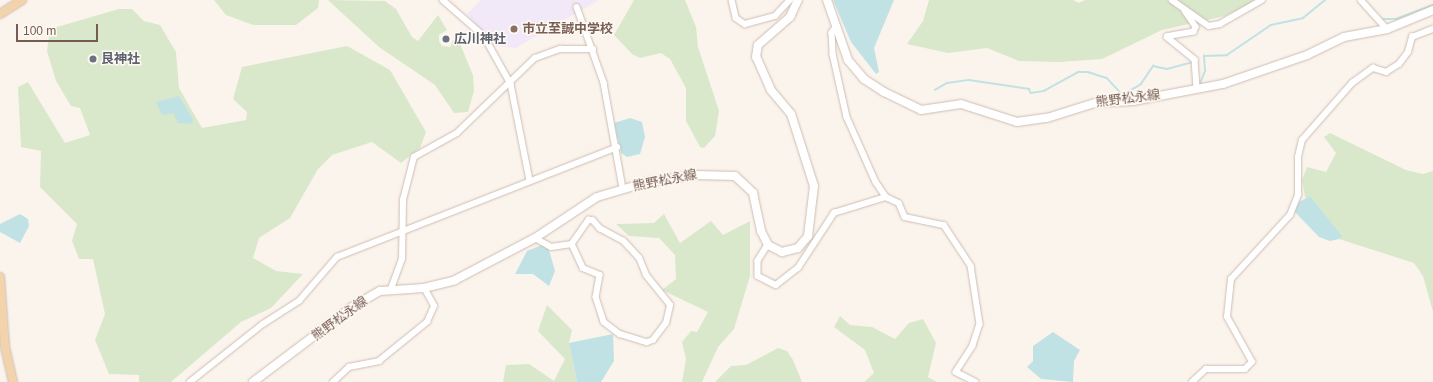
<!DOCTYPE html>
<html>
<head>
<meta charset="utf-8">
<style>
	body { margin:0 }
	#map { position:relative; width:1433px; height:382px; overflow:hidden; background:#fbf4ec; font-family:Arial,"Noto Sans JP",sans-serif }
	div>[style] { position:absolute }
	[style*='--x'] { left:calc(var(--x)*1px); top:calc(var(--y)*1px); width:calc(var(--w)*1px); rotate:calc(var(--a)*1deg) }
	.education>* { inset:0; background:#f1e8f8 }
	.green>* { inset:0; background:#d9e8cb }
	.water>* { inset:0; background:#c1e2e4 }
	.stream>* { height:1.5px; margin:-0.75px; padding:0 0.75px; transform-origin:0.75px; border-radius:0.75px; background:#c1e2e4 }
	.roads { filter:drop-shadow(0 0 1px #cdbcb2) drop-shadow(0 0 1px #cdbcb2) }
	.street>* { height:5.5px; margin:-2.75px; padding:0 2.75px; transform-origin:2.75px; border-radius:2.75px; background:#fff }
	.secondary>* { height:8px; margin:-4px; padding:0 4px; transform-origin:4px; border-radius:4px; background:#fff }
	.primary>* { height:8px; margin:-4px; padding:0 4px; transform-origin:4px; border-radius:4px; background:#f3d3ab }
	.dots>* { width:11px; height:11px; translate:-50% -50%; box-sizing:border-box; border:2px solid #fef9f3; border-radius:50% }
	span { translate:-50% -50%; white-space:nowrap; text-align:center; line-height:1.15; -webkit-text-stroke:3px #fef9f3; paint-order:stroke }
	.education-label { font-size:13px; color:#785e54; font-weight:700 }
	.left { translate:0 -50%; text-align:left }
	.worship-label { font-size:13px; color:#5b616d; font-weight:700 }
	.street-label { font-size:13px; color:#755b50 }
	.scale { position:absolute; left:16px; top:24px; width:82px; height:18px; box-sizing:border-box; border:2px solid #755b50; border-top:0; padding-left:5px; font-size:12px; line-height:14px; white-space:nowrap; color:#755b50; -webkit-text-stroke:3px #fef9f3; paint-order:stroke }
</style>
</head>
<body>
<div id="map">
	<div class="education">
		<i style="clip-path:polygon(481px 0,599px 0,516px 48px,494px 46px,467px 14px)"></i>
	</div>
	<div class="green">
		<i style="clip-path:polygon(214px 0,319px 0,318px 8px,296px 25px,253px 25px,226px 15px)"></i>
		<i style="clip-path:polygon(328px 0,385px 1px,396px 9px,412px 37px,418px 41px,438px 15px,447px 30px,439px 35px,439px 41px,442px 46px,450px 47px,453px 40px,458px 39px,473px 75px,474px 91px,468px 112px,454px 113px,435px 85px,379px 47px)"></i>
		<i style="clip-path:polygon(634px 0,685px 0,696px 27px,698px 47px,719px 111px,715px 136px,704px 148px,700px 147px,686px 121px,686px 88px,670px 59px,661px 53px,640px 58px,632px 54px,614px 35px)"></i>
		<i style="clip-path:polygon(929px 0,1073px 0,1079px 3px,1085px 0,1258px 0,1225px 16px,1162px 30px,1102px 59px,1059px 62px,1019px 61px,987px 48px,948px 53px,907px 44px,923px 21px)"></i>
		<i style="clip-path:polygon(119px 9px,132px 9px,144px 21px,160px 25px,176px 52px,179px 88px,202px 128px,246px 120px,247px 112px,233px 99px,242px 67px,347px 46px,390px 70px,426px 132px,420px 148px,401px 163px,372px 142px,332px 155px,318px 169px,290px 218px,259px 238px,253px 258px,276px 271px,303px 274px,271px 308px,241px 322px,171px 382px,139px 382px,139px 375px,109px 374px,95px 340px,105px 314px,93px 259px,79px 259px,72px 241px,77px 224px,40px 187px,41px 151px,21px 147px,18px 87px,28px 82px,65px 143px,90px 135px,80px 108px,71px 106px,56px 81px,47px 51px,50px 29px)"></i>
		<i style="clip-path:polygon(1330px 133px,1406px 170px,1423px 174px,1433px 171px,1433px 312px,1423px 276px,1414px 263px,1339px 239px,1305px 197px,1302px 180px,1307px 167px,1326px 172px,1336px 153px,1324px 137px)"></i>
		<i style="clip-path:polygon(664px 214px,680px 243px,711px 221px,723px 235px,750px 221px,750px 276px,734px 329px,718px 347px,702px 382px,682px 382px,686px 359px,682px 342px,691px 331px,697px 332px,708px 312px,662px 290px,676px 279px,675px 255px,659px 238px,629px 236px,616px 224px,654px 223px)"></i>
		<i style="clip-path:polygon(547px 305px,572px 330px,569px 343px,577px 382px,503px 382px,506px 365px,529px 364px,554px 381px,565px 359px,538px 331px)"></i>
		<i style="clip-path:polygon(840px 316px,850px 325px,872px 327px,895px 339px,909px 323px,923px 319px,936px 343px,928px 377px,937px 382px,864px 382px,874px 373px,865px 350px,834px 327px)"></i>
		<i style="clip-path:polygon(778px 348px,787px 351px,793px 360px,802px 382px,715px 382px,731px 366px,746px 365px)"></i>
	</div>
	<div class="water">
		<i style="clip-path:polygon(833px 0,894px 0,874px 48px,879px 72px,876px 74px,851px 42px)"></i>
		<i style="clip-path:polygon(179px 96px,193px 119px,192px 124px,178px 123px,173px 113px,162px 115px,156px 102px)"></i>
		<i style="clip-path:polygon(630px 118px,642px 122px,645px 137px,640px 154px,627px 157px,621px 153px,614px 123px)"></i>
		<i style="clip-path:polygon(1310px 196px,1342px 236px,1339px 239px,1330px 241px,1319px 237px,1294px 211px,1299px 202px)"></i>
		<i style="clip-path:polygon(20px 214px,28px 219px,29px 226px,20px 243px,0 232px,0 224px)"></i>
		<i style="clip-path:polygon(542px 245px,549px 250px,555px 271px,549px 286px,533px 274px,515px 274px,527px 251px)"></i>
		<i style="clip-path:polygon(1053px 332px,1080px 350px,1074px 361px,1073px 382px,1041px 379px,1027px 367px,1033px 361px,1033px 346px)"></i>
		<i style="clip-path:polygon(613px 334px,614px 361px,601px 382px,577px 382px,569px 343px)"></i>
	</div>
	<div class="stream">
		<i style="--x:1383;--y:19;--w:13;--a:0"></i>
		<i style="--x:1396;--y:19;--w:39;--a:-21"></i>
		<i style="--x:1200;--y:84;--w:14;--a:-69"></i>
		<i style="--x:1205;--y:71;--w:15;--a:-94"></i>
		<i style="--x:1204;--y:56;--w:23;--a:-2"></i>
		<i style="--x:1227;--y:55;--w:53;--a:-34.3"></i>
		<i style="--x:1271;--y:25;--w:33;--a:-12"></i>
		<i style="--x:1303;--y:18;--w:28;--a:-39"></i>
		<i style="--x:935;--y:90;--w:14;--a:-30"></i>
		<i style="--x:947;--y:83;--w:22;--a:-8"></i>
		<i style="--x:969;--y:80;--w:61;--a:8.5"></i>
		<i style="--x:1029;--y:89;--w:4;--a:63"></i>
		<i style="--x:1031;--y:93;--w:13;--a:-9"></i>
		<i style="--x:1044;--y:91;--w:39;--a:-29"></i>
		<i style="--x:1078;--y:72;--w:10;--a:0"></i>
		<i style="--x:1088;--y:72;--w:20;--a:18"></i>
		<i style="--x:1107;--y:78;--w:23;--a:47"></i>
		<i style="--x:1123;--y:95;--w:21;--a:-31"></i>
		<i style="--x:1141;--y:84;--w:22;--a:-56"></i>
		<i style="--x:1153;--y:66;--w:14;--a:12"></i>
		<i style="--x:1167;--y:69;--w:28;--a:-15"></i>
	</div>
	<div class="roads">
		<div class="street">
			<i style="--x:443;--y:0;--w:55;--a:41.3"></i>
			<i style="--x:484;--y:36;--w:55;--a:60.6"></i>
			<i style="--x:511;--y:84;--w:99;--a:78.9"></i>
			<i style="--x:732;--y:0;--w:18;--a:77"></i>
			<i style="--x:736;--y:18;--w:11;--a:34"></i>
			<i style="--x:745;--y:24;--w:31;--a:-15"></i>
			<i style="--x:775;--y:16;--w:22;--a:-47"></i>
			<i style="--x:1172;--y:0;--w:45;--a:35.1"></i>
			<i style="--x:1209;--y:26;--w:11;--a:-10"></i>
			<i style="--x:1220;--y:24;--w:48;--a:-29.7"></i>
			<i style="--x:1361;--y:0;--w:39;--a:48"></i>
			<i style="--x:577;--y:7;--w:81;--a:70.4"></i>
			<i style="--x:604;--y:83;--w:108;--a:79.8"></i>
			<i style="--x:1185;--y:11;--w:19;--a:55"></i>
			<i style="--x:1196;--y:27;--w:5;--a:112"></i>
			<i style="--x:1194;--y:32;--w:27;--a:170"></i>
			<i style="--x:1167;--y:37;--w:36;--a:39"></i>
			<i style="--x:1195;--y:60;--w:28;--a:86"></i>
			<i style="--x:836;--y:27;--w:7;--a:124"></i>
			<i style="--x:832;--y:33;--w:21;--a:87"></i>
			<i style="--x:833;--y:54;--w:65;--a:77.5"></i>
			<i style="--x:847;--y:117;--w:71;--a:66"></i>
			<i style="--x:876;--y:182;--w:18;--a:56"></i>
			<i style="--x:886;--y:197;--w:14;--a:25"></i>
			<i style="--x:899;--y:203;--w:15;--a:67"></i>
			<i style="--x:905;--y:217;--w:40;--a:12"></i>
			<i style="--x:944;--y:225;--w:49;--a:56.6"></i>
			<i style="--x:971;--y:266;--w:59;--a:81.2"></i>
			<i style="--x:980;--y:324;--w:23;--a:108"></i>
			<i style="--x:973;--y:346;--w:31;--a:123"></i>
			<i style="--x:956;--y:372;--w:22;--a:27"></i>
			<i style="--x:535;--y:238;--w:18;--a:29"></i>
			<i style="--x:551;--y:247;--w:21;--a:-8"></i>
			<i style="--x:572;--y:244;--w:26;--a:65"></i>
			<i style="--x:583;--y:268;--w:18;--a:22"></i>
			<i style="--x:600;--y:275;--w:22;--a:100"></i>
			<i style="--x:596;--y:297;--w:26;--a:72"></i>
			<i style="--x:604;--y:322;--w:20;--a:37"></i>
			<i style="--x:620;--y:334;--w:28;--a:17"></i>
			<i style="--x:647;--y:342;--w:6;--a:-18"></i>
			<i style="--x:653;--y:340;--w:21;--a:-53"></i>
			<i style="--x:666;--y:323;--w:18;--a:-77"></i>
			<i style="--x:670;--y:305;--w:38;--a:-129"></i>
			<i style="--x:646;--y:275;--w:18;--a:-112"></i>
			<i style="--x:639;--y:258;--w:23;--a:-133"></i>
			<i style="--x:623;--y:241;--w:26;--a:-152"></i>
			<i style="--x:600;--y:229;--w:11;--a:-131"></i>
			<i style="--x:593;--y:221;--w:4;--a:-166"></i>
			<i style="--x:589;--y:220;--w:29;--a:125"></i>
			<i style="--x:768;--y:245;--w:19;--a:122"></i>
			<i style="--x:758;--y:261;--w:15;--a:90"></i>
			<i style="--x:758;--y:276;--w:20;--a:27"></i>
			<i style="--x:776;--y:285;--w:28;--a:-38"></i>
			<i style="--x:798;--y:268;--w:66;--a:-56.8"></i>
			<i style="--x:834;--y:213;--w:54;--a:-17.1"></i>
			<i style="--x:391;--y:289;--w:32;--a:-70"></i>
			<i style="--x:402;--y:259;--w:59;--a:-89"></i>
			<i style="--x:403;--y:200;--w:44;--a:-75.7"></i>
			<i style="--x:414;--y:157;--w:49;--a:-29.2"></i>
			<i style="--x:457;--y:133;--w:108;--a:-43.9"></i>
			<i style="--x:535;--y:58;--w:27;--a:-20"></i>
			<i style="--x:560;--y:49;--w:33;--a:0"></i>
			<i style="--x:190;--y:382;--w:93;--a:-38.5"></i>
			<i style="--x:263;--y:324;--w:43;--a:-32.6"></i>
			<i style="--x:299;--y:301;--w:58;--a:-49.2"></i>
			<i style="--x:337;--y:257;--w:301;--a:-21.4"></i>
			<i style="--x:333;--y:382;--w:22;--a:-43"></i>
			<i style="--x:349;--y:367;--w:31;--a:-11"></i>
			<i style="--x:379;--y:361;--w:62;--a:-39.1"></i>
			<i style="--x:427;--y:322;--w:17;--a:-66"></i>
			<i style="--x:434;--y:306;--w:21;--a:-119"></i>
			<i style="--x:1192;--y:382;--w:19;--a:-43"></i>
			<i style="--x:1206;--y:369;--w:39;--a:0"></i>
			<i style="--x:1245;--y:369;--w:10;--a:-45"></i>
			<i style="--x:1252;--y:362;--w:51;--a:-119.1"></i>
			<i style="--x:1227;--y:317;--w:38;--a:-84"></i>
			<i style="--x:1231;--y:279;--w:87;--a:-47.3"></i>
			<i style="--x:1290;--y:215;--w:22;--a:-68"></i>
			<i style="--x:1298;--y:195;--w:38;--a:-90"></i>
			<i style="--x:1298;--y:157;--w:17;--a:-77"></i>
			<i style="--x:1302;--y:140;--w:76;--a:-48.7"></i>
			<i style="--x:1352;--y:83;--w:26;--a:-36"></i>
			<i style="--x:1373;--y:68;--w:14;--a:17"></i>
			<i style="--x:1386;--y:72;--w:15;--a:-32"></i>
			<i style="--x:1399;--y:64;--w:15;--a:-53"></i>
			<i style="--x:1408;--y:52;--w:16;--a:-75"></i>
			<i style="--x:1412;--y:37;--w:22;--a:-21"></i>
		</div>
		<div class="secondary">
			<i style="--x:827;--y:0;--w:64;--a:70.7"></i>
			<i style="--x:848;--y:60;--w:25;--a:50"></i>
			<i style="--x:864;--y:79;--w:24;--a:33"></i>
			<i style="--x:884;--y:92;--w:41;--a:25.9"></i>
			<i style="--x:921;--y:110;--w:40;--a:-8.5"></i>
			<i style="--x:961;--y:104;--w:59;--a:17.8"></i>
			<i style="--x:1017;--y:122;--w:30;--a:-8"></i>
			<i style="--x:1047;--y:118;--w:50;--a:-17.4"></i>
			<i style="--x:1095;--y:103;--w:38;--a:-3"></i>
			<i style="--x:1133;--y:101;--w:92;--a:-10.7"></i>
			<i style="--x:1223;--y:84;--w:89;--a:-19"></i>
			<i style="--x:1307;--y:55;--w:41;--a:-25.9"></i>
			<i style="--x:1344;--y:37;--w:44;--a:-10.5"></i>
			<i style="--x:1387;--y:29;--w:50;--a:-22.4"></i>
			<i style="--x:253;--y:382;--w:124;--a:-37.1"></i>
			<i style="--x:352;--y:307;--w:32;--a:-30"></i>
			<i style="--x:380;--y:291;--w:44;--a:-3.9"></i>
			<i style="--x:424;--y:288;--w:32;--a:-14"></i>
			<i style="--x:455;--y:280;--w:90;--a:-27.7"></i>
			<i style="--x:535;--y:238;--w:74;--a:-33.5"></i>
			<i style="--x:597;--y:197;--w:53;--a:-16.4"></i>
			<i style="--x:648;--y:182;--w:48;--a:-8.5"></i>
			<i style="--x:695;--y:175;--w:40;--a:1.4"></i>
			<i style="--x:735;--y:176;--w:25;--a:43"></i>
			<i style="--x:753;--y:193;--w:39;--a:78"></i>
			<i style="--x:761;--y:231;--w:16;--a:63"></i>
			<i style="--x:768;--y:245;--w:16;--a:27"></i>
			<i style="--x:782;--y:252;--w:16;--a:-14"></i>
			<i style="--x:798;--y:248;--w:16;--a:-50"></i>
			<i style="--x:808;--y:236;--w:50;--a:-83.2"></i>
			<i style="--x:814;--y:186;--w:76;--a:-107.7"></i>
			<i style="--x:791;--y:114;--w:31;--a:-130"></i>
			<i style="--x:771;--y:90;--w:36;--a:-114"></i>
			<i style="--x:756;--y:57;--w:12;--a:-81"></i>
			<i style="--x:758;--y:45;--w:43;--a:-41.2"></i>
			<i style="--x:790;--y:17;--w:19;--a:-65"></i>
		</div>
		<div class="primary">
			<i style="--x:0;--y:14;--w:26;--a:-32"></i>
			<i style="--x:0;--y:277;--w:70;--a:85.9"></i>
			<i style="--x:5;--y:347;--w:36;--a:77"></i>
		</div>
	</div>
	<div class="dots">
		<i style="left:514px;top:29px;background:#8d6e63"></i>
		<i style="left:446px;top:39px;background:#6b7280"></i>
		<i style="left:93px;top:59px;background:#6b7280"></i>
	</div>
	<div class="education-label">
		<span class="left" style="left:522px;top:29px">市立至誠中学校</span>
	</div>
	<div class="worship-label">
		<span class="left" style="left:454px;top:39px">広川神社</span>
		<span class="left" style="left:101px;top:59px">艮神社</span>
	</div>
	<div class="street-label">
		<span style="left:1128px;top:99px;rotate:-7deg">熊野松永線</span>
		<span style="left:665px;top:181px;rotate:-11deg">熊野松永線</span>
		<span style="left:340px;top:319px;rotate:-36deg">熊野松永線</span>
	</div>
	<div class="scale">100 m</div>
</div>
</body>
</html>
